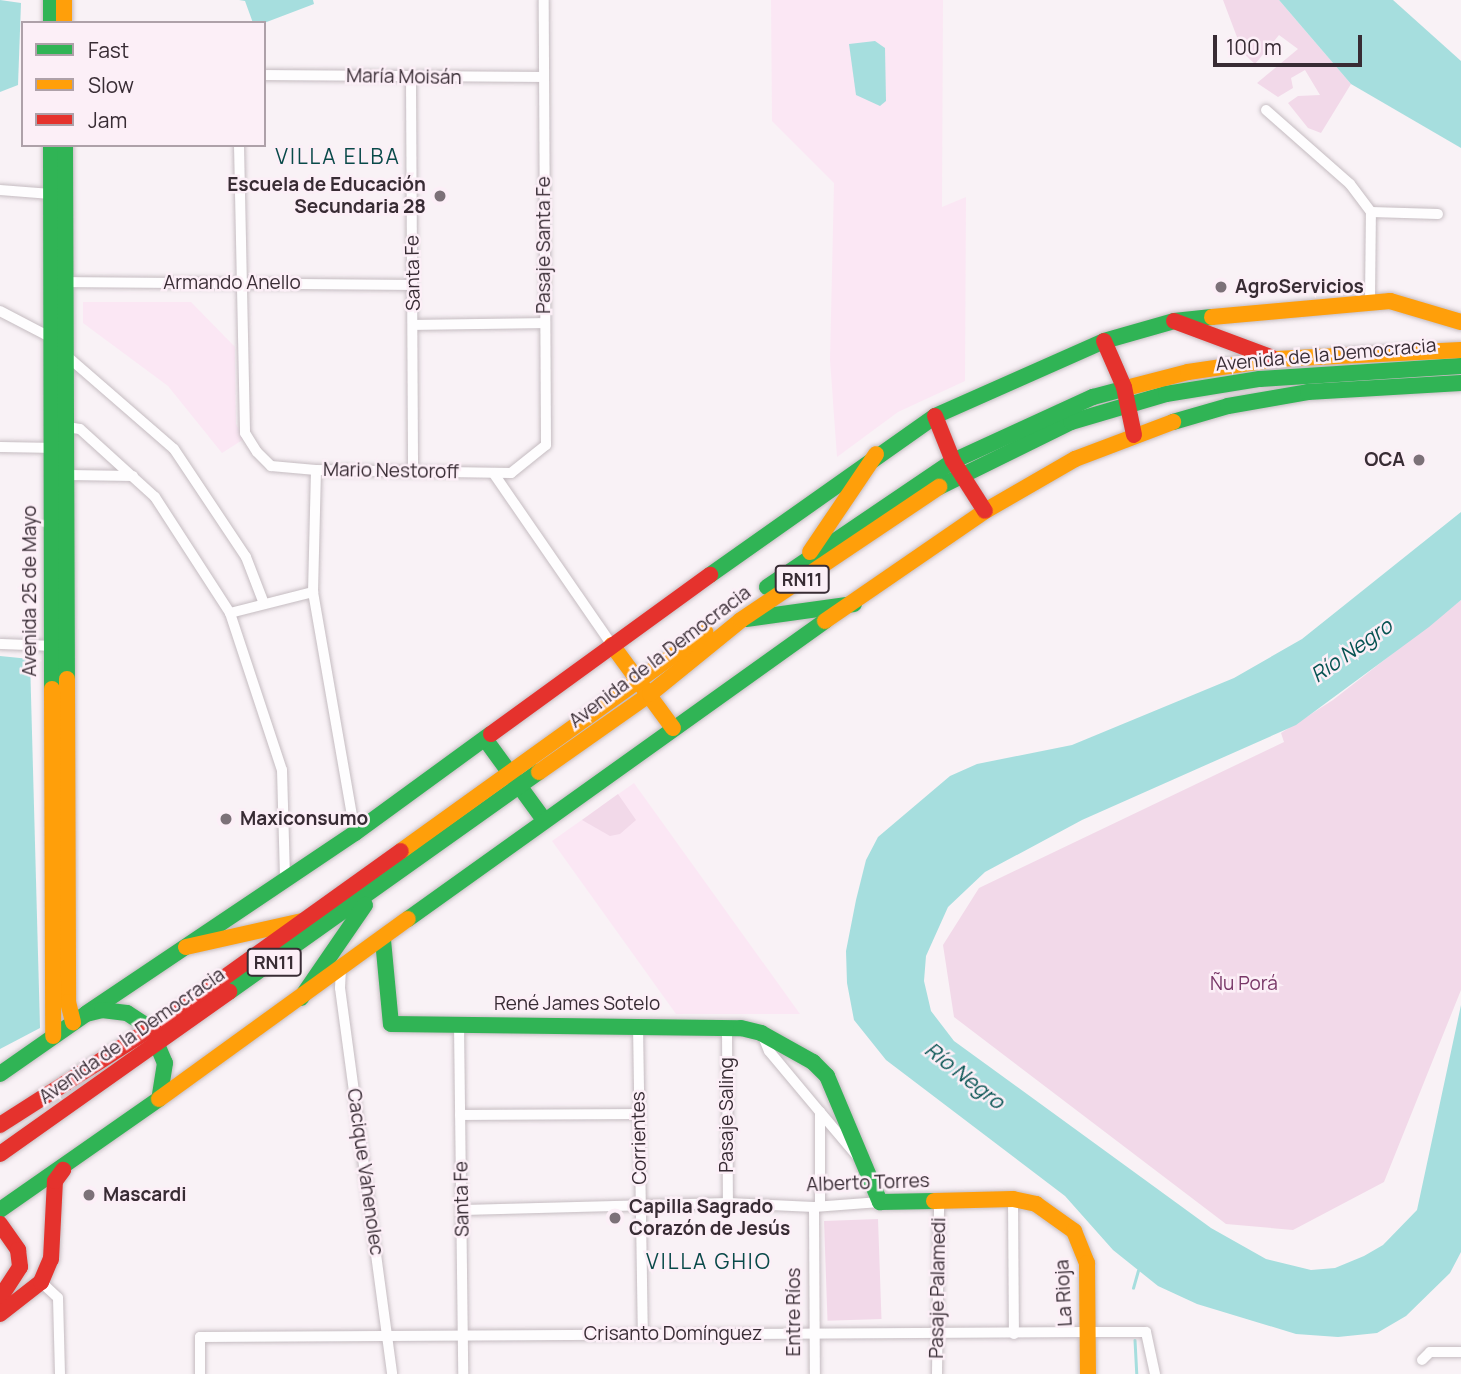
<!DOCTYPE html>
<html>
<head>
<meta charset="utf-8">
<style>
	body { margin:0 }
	#map { position:relative; width:1461px; height:1374px; overflow:hidden; background:#f9f2f6; font-family:Manrope,sans-serif }
	div>[style] { position:absolute }
	[style*='--x'] { left:calc(var(--x)*1px); top:calc(var(--y)*1px); width:calc(var(--w)*1px); rotate:calc(var(--a)*1deg) }
	.built>* { inset:0; background:#fbe7f4 }
	.green>* { inset:0; background:#f2d9e9; transform-origin:0 0 }
	.water>* { inset:0; background:#a6dede }
	.stream>* { height:2.5px; margin:-1.25px; padding:0 1.25px; transform-origin:1.25px; border-radius:1.25px; background:#a6dede }
	.roads { filter:drop-shadow(0 0 2px #c5bcc1) drop-shadow(0 0 2px #c5bcc1) }
	.street>* { height:10px; margin:-5px; padding:0 5px; transform-origin:5px; border-radius:5px; background:#fefdfe }
	.fast>* { height:16px; margin:-8px; padding:0 8px; transform-origin:8px; border-radius:8px; background:#30b455 }
	.slow>* { height:16px; margin:-8px; padding:0 8px; transform-origin:8px; border-radius:8px; background:#ff9f0a }
	.jam>* { height:16px; margin:-8px; padding:0 8px; transform-origin:8px; border-radius:8px; background:#e5322d }
	.dots>* { width:19px; height:19px; translate:-50% -50%; box-sizing:border-box; border:4px solid #fceff7; border-radius:50% }
	span { translate:-50% -50%; white-space:nowrap; text-align:center; line-height:1.15; -webkit-text-stroke:5px #fceff7; paint-order:stroke }
	.shield-label span { padding:2px 5px; background:#fceff7; border:2px solid; border-radius:5px; -webkit-text-stroke-width:0 }
	.shield-label { font-size:18px; color:#382c34; font-weight:700 }
	.street-label { font-size:19px; color:#382c34 }
	.poi-label { font-size:19px; color:#382c34; font-weight:700 }
	.right { translate:-100% -50%; text-align:right }
	.left { translate:0 -50%; text-align:left }
	.park-label { font-size:19px; color:#793868 }
	.neighbourhood-label { font-size:21px; color:#094a49; letter-spacing:2px }
	.water-label { font-size:21px; color:#065352; font-style:italic }
	.legend { position:absolute; left:21px; top:21px; width:245px; height:126px; box-sizing:border-box; background:#fceff7; border:2px solid #aea1a9; margin:0; padding:9px 12px; list-style:none; font-size:21px; color:#382c34 }
	.legend li { display:flex; align-items:center; gap:14px; height:35px }
	.legend b { width:35px; border:2px solid #aea1a9 }
	.scale { position:absolute; left:1213px; top:35px; width:149px; height:32px; box-sizing:border-box; border:4px solid #382c34; border-top:0; padding-left:9px; font-size:21px; line-height:24px; white-space:nowrap; color:#382c34; -webkit-text-stroke:5px #fceff7; paint-order:stroke }
</style>
</head>
<body>
<div id="map">
	<div class="built">
		<i style="clip-path:polygon(771px 0,943px 0,942px 207px,966px 197px,965px 381px,898px 412px,837px 457px,830px 360px,834px 183px,772px 121px)"></i>
		<i style="clip-path:polygon(83px 302px,191px 302px,235px 347px,236px 424px,244px 439px,222px 453px,168px 386px,83px 323px)"></i>
		<i style="clip-path:polygon(634px 783px,800px 1014px,676px 1014px,552px 841px)"></i>
	</div>
	<div class="green">
		<i style="clip-path:polygon(1223px 0,1279px 0,1351px 84px,1321px 133px,1308px 128px,1288px 103px,1298px 96px,1320px 95px,1305px 70px,1291px 78px,1293px 88px,1278px 97px,1257px 83px,1298px 49px,1279px 35px,1255px 64px,1243px 53px)"></i>
		<i style="clip-path:polygon(1461px 600px,1461px 990px,1384px 1182px,1293px 1230px,1226px 1224px,954px 1017px,943px 945px,979px 888px,1284px 742px,1281px 733px,1333px 700px)"></i>
		<i style="clip-path:polygon(618px 794px,636px 820px,620px 834px,610px 836px,582px 820px)"></i>
		<i style="left:878px;top:1219px;width:100px;height:54px;rotate:88deg"></i>
	</div>
	<div class="water">
		<i style="clip-path:polygon(0 0,21px 3px,18px 85px,0 92px)"></i>
		<i style="clip-path:polygon(239px 0,313px 0,314px 4px,264px 23px,253px 23px,245px 1px)"></i>
		<i style="clip-path:polygon(1279px 0,1393px 0,1461px 61px,1461px 148px,1351px 84px)"></i>
		<i style="clip-path:polygon(875px 41px,885px 48px,886px 101px,880px 106px,856px 95px,849px 44px)"></i>
		<i style="clip-path:polygon(1461px 512px,1461px 600px,1429px 627px,1296px 725px,1082px 820px,985px 872px,948px 907px,926px 956px,924px 981px,931px 1011px,954px 1041px,1211px 1228px,1266px 1259px,1311px 1270px,1335px 1268px,1364px 1256px,1383px 1245px,1417px 1210px,1461px 1005px,1461px 1252px,1450px 1273px,1406px 1316px,1377px 1333px,1338px 1337px,1296px 1334px,1197px 1304px,1158px 1286px,1113px 1250px,1065px 1196px,886px 1060px,854px 1020px,847px 983px,846px 951px,856px 900px,866px 860px,878px 837px,950px 776px,977px 764px,1072px 745px,1234px 678px,1302px 639px)"></i>
		<i style="clip-path:polygon(0 656px,30px 659px,40px 1028px,0 1049px)"></i>
	</div>
	<div class="stream">
		<i style="--x:1133;--y:1288;--w:18;--a:-74"></i>
		<i style="--x:1135;--y:1340;--w:34;--a:87"></i>
	</div>
	<div class="roads">
		<div class="street">
			<i style="--x:264;--y:75;--w:279;--a:0.4"></i>
			<i style="--x:411;--y:78;--w:391;--a:89.7"></i>
			<i style="--x:1266;--y:110;--w:112;--a:41.4"></i>
			<i style="--x:1350;--y:184;--w:35;--a:53"></i>
			<i style="--x:239;--y:145;--w:288;--a:88.8"></i>
			<i style="--x:245;--y:433;--w:22;--a:58"></i>
			<i style="--x:257;--y:452;--w:20;--a:45"></i>
			<i style="--x:271;--y:466;--w:45;--a:5.1"></i>
			<i style="--x:316;--y:470;--w:195;--a:0.9"></i>
			<i style="--x:511;--y:473;--w:45;--a:-38.7"></i>
			<i style="--x:546;--y:445;--w:445;--a:-90.3"></i>
			<i style="--x:0;--y:190;--w:51;--a:4.5"></i>
			<i style="--x:1371;--y:212;--w:67;--a:1.7"></i>
			<i style="--x:62;--y:282;--w:350;--a:0.5"></i>
			<i style="--x:1370;--y:301;--w:89;--a:-89.4"></i>
			<i style="--x:0;--y:311;--w:56;--a:27.5"></i>
			<i style="--x:414;--y:325;--w:130;--a:-0.9"></i>
			<i style="--x:68;--y:357;--w:140;--a:41"></i>
			<i style="--x:174;--y:449;--w:130;--a:56.3"></i>
			<i style="--x:246;--y:557;--w:47;--a:68.9"></i>
			<i style="--x:67;--y:427;--w:13;--a:9"></i>
			<i style="--x:80;--y:429;--w:101;--a:42.2"></i>
			<i style="--x:155;--y:497;--w:138;--a:57.1"></i>
			<i style="--x:230;--y:613;--w:165;--a:71.7"></i>
			<i style="--x:282;--y:770;--w:110;--a:88.4"></i>
			<i style="--x:0;--y:447;--w:57;--a:1"></i>
			<i style="--x:316;--y:470;--w:122;--a:91.4"></i>
			<i style="--x:313;--y:592;--w:245;--a:80.1"></i>
			<i style="--x:494;--y:474;--w:208;--a:55.4"></i>
			<i style="--x:69;--y:475;--w:64;--a:0.9"></i>
			<i style="--x:230;--y:613;--w:86;--a:-14.2"></i>
			<i style="--x:0;--y:644;--w:56;--a:2"></i>
			<i style="--x:341;--y:969;--w:19;--a:93"></i>
			<i style="--x:340;--y:988;--w:389;--a:82.3"></i>
			<i style="--x:459;--y:1025;--w:349;--a:89.3"></i>
			<i style="--x:638;--y:1025;--w:309;--a:89.1"></i>
			<i style="--x:727;--y:1027;--w:176;--a:89.7"></i>
			<i style="--x:762;--y:1034;--w:18;--a:68"></i>
			<i style="--x:769;--y:1051;--w:80;--a:50.1"></i>
			<i style="--x:820;--y:1112;--w:92;--a:90"></i>
			<i style="--x:820;--y:1112;--w:57;--a:49.9"></i>
			<i style="--x:460;--y:1115;--w:178;--a:-0.3"></i>
			<i style="--x:1013;--y:1199;--w:135;--a:89.6"></i>
			<i style="--x:814;--y:1207;--w:167;--a:89.7"></i>
			<i style="--x:463;--y:1210;--w:265;--a:-1.5"></i>
			<i style="--x:728;--y:1203;--w:86;--a:2.7"></i>
			<i style="--x:814;--y:1207;--w:66;--a:-4.3"></i>
			<i style="--x:41;--y:1282;--w:23;--a:43"></i>
			<i style="--x:58;--y:1298;--w:76;--a:88.5"></i>
			<i style="--x:1422;--y:1360;--w:11;--a:-45"></i>
			<i style="--x:1430;--y:1352;--w:31;--a:0"></i>
			<i style="--x:200;--y:1374;--w:37;--a:-90"></i>
			<i style="--x:200;--y:1337;--w:888;--a:-0.32"></i>
			<i style="--x:1088;--y:1332;--w:58;--a:0"></i>
			<i style="--x:1146;--y:1332;--w:43;--a:77.9"></i>
			<i style="--x:937;--y:1374;--w:173;--a:-89.3"></i>
		</div>
		<div class="fast">
			<i style="--x:51;--y:0;--w:23;--a:90"></i>
			<i style="--x:51;--y:145;--w:544;--a:89.89"></i>
			<i style="--x:65;--y:145;--w:534;--a:89.79"></i>
			<i style="--x:1173;--y:422;--w:57;--a:-16.2"></i>
			<i style="--x:1228;--y:406;--w:81;--a:-9.9"></i>
			<i style="--x:1308;--y:392;--w:153;--a:-3.4"></i>
			<i style="--x:939;--y:487;--w:147;--a:-26.2"></i>
			<i style="--x:1071;--y:422;--w:99;--a:-16.4"></i>
			<i style="--x:1166;--y:394;--w:95;--a:-9.1"></i>
			<i style="--x:1260;--y:379;--w:201;--a:-3.7"></i>
			<i style="--x:710;--y:575;--w:276;--a:-35.2"></i>
			<i style="--x:935;--y:416;--w:185;--a:-23.9"></i>
			<i style="--x:1104;--y:341;--w:73;--a:-15.9"></i>
			<i style="--x:1174;--y:321;--w:38;--a:-6"></i>
			<i style="--x:767;--y:587;--w:225;--a:-34.1"></i>
			<i style="--x:953;--y:461;--w:154;--a:-24.6"></i>
			<i style="--x:1093;--y:397;--w:38;--a:-15"></i>
			<i style="--x:746;--y:619;--w:109;--a:-7.9"></i>
			<i style="--x:485;--y:739;--w:100;--a:53.9"></i>
			<i style="--x:408;--y:919;--w:513;--a:-35.55"></i>
			<i style="--x:383;--y:940;--w:84;--a:84.6"></i>
			<i style="--x:391;--y:1024;--w:350;--a:0.7"></i>
			<i style="--x:741;--y:1028;--w:21;--a:14"></i>
			<i style="--x:761;--y:1033;--w:60;--a:29.1"></i>
			<i style="--x:813;--y:1062;--w:20;--a:45"></i>
			<i style="--x:827;--y:1076;--w:137;--a:67.2"></i>
			<i style="--x:880;--y:1202;--w:54;--a:-1.1"></i>
			<i style="--x:229;--y:992;--w:380;--a:-35.4"></i>
			<i style="--x:301;--y:998;--w:113;--a:-55.5"></i>
			<i style="--x:87;--y:1013;--w:323;--a:-33.9"></i>
			<i style="--x:355;--y:833;--w:168;--a:-36.1"></i>
			<i style="--x:0;--y:1074;--w:105;--a:-34.9"></i>
			<i style="--x:86;--y:1014;--w:16;--a:-14"></i>
			<i style="--x:102;--y:1010;--w:25;--a:7"></i>
			<i style="--x:127;--y:1013;--w:27;--a:33"></i>
			<i style="--x:150;--y:1028;--w:38;--a:67"></i>
			<i style="--x:165;--y:1063;--w:36;--a:99"></i>
			<i style="--x:159;--y:1099;--w:194;--a:145.1"></i>
		</div>
		<div class="slow">
			<i style="--x:64;--y:0;--w:23;--a:90"></i>
			<i style="--x:1212;--y:317;--w:179;--a:-5.1"></i>
			<i style="--x:1390;--y:301;--w:74;--a:16.5"></i>
			<i style="--x:1130;--y:387;--w:60;--a:-14.5"></i>
			<i style="--x:1188;--y:372;--w:89;--a:-8.4"></i>
			<i style="--x:1276;--y:359;--w:185;--a:-2.8"></i>
			<i style="--x:810;--y:552;--w:118;--a:-56"></i>
			<i style="--x:825;--y:621;--w:194;--a:-34.5"></i>
			<i style="--x:985;--y:511;--w:104;--a:-30"></i>
			<i style="--x:1075;--y:459;--w:105;--a:-20.7"></i>
			<i style="--x:612;--y:645;--w:103;--a:53.7"></i>
			<i style="--x:67;--y:679;--w:323;--a:89.8"></i>
			<i style="--x:68;--y:1002;--w:21;--a:76"></i>
			<i style="--x:52;--y:689;--w:347;--a:89.8"></i>
			<i style="--x:539;--y:772;--w:136;--a:-35.1"></i>
			<i style="--x:650;--y:694;--w:117;--a:-39.1"></i>
			<i style="--x:741;--y:620;--w:239;--a:-33.9"></i>
			<i style="--x:401;--y:851;--w:375;--a:-35.7"></i>
			<i style="--x:186;--y:947;--w:119;--a:-12.6"></i>
			<i style="--x:159;--y:1099;--w:307;--a:-35.9"></i>
			<i style="--x:934;--y:1201;--w:79;--a:-1.5"></i>
			<i style="--x:1013;--y:1199;--w:24;--a:12"></i>
			<i style="--x:1036;--y:1204;--w:47;--a:35.4"></i>
			<i style="--x:1074;--y:1231;--w:35;--a:68"></i>
			<i style="--x:1087;--y:1263;--w:111;--a:89.5"></i>
		</div>
		<div class="jam">
			<i style="--x:1174;--y:321;--w:103;--a:20.4"></i>
			<i style="--x:1104;--y:341;--w:50;--a:66.5"></i>
			<i style="--x:1124;--y:387;--w:49;--a:78.2"></i>
			<i style="--x:935;--y:416;--w:48;--a:68.2"></i>
			<i style="--x:953;--y:461;--w:59;--a:57.4"></i>
			<i style="--x:491;--y:734;--w:271;--a:-36"></i>
			<i style="--x:0;--y:1125;--w:201;--a:-32.6"></i>
			<i style="--x:169;--y:1017;--w:285;--a:-35.6"></i>
			<i style="--x:0;--y:1154;--w:281;--a:-35.3"></i>
			<i style="--x:0;--y:1224;--w:32;--a:55"></i>
			<i style="--x:18;--y:1250;--w:17;--a:83"></i>
			<i style="--x:20;--y:1267;--w:37;--a:123"></i>
			<i style="--x:0;--y:1314;--w:52;--a:-38"></i>
			<i style="--x:41;--y:1282;--w:25;--a:-67"></i>
			<i style="--x:51;--y:1259;--w:78;--a:-87.1"></i>
			<i style="--x:55;--y:1181;--w:14;--a:-54"></i>
		</div>
	</div>
	<div class="dots">
		<i style="left:440px;top:196px;background:#7c7178"></i>
		<i style="left:1221px;top:287px;background:#7c7178"></i>
		<i style="left:1419px;top:460px;background:#7c7178"></i>
		<i style="left:226px;top:819px;background:#7c7178"></i>
		<i style="left:89px;top:1195px;background:#7c7178"></i>
		<i style="left:615px;top:1218px;background:#7c7178"></i>
	</div>
	<div class="shield-label">
		<span style="left:802px;top:579px">RN11</span>
		<span style="left:274px;top:962px">RN11</span>
	</div>
	<div class="street-label">
		<span style="left:404px;top:77px;rotate:1deg">María Moisán</span>
		<span style="left:544px;top:245px;rotate:-90deg">Pasaje Santa Fe</span>
		<span style="left:413px;top:273px;rotate:-91deg">Santa Fe</span>
		<span style="left:232px;top:283px">Armando Anello</span>
		<span style="left:1326px;top:355px;rotate:-5deg">Avenida de la Democracia</span>
		<span style="left:391px;top:471px;rotate:1deg">Mario Nestoroff</span>
		<span style="left:30px;top:591px;rotate:-90deg">Avenida 25 de Mayo</span>
		<span style="left:660px;top:657px;rotate:-37deg">Avenida de la Democracia</span>
		<span style="left:577px;top:1004px">René James Sotelo</span>
		<span style="left:132px;top:1036px;rotate:-35deg">Avenida de la Democracia</span>
		<span style="left:727px;top:1115px;rotate:-90deg">Pasaje Saling</span>
		<span style="left:639px;top:1138px;rotate:-91deg">Corrientes</span>
		<span style="left:365px;top:1172px;rotate:82deg">Cacique Vahenolec</span>
		<span style="left:868px;top:1183px;rotate:-2deg">Alberto Torres</span>
		<span style="left:462px;top:1199px;rotate:-91deg">Santa Fe</span>
		<span style="left:938px;top:1288px;rotate:-89deg">Pasaje Palamedi</span>
		<span style="left:1064px;top:1293px;rotate:-93deg">La Rioja</span>
		<span style="left:794px;top:1312px;rotate:-90deg">Entre Ríos</span>
		<span style="left:673px;top:1334px">Crisanto Domínguez</span>
	</div>
	<div class="poi-label">
		<span class="right" style="left:426px;top:196px">Escuela de Educación<br>Secundaria 28</span>
		<span class="left" style="left:1235px;top:287px">AgroServicios</span>
		<span class="right" style="left:1405px;top:460px">OCA</span>
		<span class="left" style="left:240px;top:819px">Maxiconsumo</span>
		<span class="left" style="left:103px;top:1195px">Mascardi</span>
		<span class="left" style="left:629px;top:1218px">Capilla Sagrado<br>Corazón de Jesús</span>
	</div>
	<div class="park-label">
		<span style="left:1244px;top:984px">Ñu Porá</span>
	</div>
	<div class="neighbourhood-label">
		<span style="left:338px;top:156px">VILLA ELBA</span>
		<span style="left:709px;top:1261px">VILLA GHIO</span>
	</div>
	<div class="water-label">
		<span style="left:1351px;top:650px;rotate:-35deg">Río Negro</span>
		<span style="left:965px;top:1075px;rotate:38deg">Río Negro</span>
	</div>
	<ul class="legend">
	<li><b style="height:9px;background:#30b455"></b>Fast</li>
	<li><b style="height:9px;background:#ff9f0a"></b>Slow</li>
	<li><b style="height:9px;background:#e5322d"></b>Jam</li>
	</ul>
	<div class="scale">100 m</div>
</div>
</body>
</html>
